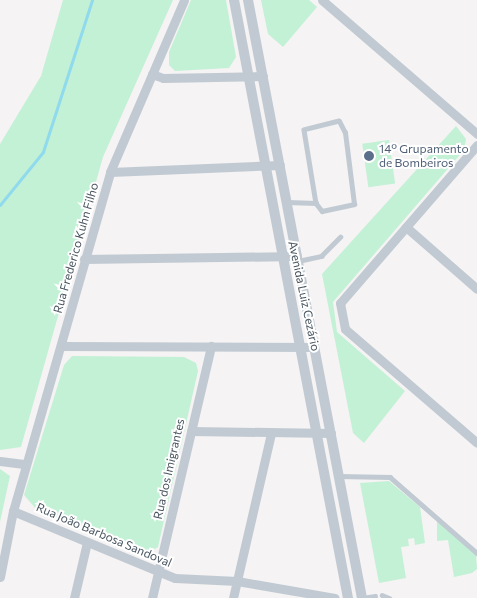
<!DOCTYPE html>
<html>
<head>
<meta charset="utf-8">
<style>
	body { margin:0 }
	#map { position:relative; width:477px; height:598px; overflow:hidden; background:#f5f3f3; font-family:Commissioner,sans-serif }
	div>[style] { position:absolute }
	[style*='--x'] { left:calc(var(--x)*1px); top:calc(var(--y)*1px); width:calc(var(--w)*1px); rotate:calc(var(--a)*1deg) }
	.green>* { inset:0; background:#c3f1d5; transform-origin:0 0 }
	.stream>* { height:2.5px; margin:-1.25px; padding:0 1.25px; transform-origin:1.25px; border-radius:1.25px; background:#90daee }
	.service>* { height:4.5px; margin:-2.25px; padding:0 2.25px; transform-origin:2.25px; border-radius:2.25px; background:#c1cad2 }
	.minor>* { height:9px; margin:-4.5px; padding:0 4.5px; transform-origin:4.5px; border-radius:4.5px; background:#c1cad2 }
	.tertiary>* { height:10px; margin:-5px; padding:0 5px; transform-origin:5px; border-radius:5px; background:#c1cad2 }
	.dots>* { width:14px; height:14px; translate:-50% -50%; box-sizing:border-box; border:2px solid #fff; border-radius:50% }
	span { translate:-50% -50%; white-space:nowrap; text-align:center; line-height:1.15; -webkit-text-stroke:4px #fff; paint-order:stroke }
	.service-label { font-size:12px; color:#4e5e75 }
	.left { translate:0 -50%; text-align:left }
	.street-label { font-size:12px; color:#4a5661 }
</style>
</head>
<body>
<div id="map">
	<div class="green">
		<i style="clip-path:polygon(63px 0,173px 0,103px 157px,21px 447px,0 450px,0 144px,41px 76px)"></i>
		<i style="clip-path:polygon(191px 0,226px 0,236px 57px,229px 68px,175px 71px,169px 65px,169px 52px)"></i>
		<i style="clip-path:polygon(261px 0,309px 0,317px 7px,283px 47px,268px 34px)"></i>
		<i style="clip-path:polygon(456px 126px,466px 139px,464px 150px,333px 302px,337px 332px,405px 391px,364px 443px,353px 433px,322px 274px)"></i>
		<i style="left:389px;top:140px;width:44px;height:27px;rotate:82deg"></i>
		<i style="clip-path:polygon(72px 356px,184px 357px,196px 363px,198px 371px,158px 547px,148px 554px,36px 509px,24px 495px,64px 365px)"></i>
		<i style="clip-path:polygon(0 469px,10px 476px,0 522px)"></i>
		<i style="clip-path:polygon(389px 481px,420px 507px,425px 543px,415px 545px,414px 538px,408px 539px,409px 546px,401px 547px,406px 578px,379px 583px,360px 483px)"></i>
		<i style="clip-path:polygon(437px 521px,476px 555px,477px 569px,472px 573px,454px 577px,448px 540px,437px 541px)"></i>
	</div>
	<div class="stream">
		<i style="--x:0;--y:205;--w:68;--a:-50.9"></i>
		<i style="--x:43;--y:152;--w:160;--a:-72.1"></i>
	</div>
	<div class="service">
		<i style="--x:287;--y:202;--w:29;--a:2"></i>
		<i style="--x:316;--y:203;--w:10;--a:53"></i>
		<i style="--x:322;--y:211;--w:33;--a:-12"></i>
		<i style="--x:354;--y:204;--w:72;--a:-97.2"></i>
		<i style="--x:345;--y:133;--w:13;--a:-117"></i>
		<i style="--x:339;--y:121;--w:36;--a:166"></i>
		<i style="--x:304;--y:130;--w:74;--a:80.7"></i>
		<i style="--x:298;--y:261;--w:24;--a:-12"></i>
		<i style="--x:321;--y:256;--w:27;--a:-45"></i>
		<i style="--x:339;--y:476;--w:51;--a:1.1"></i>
		<i style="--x:390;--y:477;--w:116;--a:41.1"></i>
		<i style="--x:382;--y:595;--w:8;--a:23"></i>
		<i style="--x:362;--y:598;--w:13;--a:-9"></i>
	</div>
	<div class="minor">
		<i style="--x:322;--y:0;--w:205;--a:40.8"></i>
		<i style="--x:152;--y:74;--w:12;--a:20"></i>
		<i style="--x:163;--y:78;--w:100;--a:-1.1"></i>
		<i style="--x:477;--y:145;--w:209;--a:130.9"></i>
		<i style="--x:340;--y:303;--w:26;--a:79"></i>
		<i style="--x:345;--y:329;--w:174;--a:40.8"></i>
		<i style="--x:110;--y:172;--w:170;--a:-2.4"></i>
		<i style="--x:406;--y:227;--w:94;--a:41.1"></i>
		<i style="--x:84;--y:259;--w:213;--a:-0.8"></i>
		<i style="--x:62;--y:346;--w:252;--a:0.2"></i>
		<i style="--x:191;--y:431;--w:140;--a:0.8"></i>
		<i style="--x:0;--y:461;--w:26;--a:7"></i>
		<i style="--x:13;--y:511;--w:175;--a:22.5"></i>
		<i style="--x:175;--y:578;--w:62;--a:2.8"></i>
		<i style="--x:237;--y:581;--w:99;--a:9.8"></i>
		<i style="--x:0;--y:577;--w:67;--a:-78.9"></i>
		<i style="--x:13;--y:511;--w:353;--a:-74"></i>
		<i style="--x:110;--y:172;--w:187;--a:-66.7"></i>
		<i style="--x:74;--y:598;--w:57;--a:-76.9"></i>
		<i style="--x:152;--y:598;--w:259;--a:-76.8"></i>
		<i style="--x:233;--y:598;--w:169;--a:-77"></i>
	</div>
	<div class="tertiary">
		<i style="--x:234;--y:0;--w:609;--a:79.21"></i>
		<i style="--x:248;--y:0;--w:609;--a:79.21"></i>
	</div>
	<div class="dots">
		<i style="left:369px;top:156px;background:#5c6f8a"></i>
	</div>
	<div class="service-label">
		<span class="left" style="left:379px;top:156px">14° Grupamento<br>de Bombeiros</span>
	</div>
	<div class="street-label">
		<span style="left:76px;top:248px;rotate:-74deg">Rua Frederico Kuhn Filho</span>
		<span style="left:304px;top:296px;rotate:78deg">Avenida Luiz Cezário</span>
		<span style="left:169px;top:469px;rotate:-77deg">Rua dos Imigrantes</span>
		<span style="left:104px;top:535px;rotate:23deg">Rua João Barbosa Sandoval</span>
	</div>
</div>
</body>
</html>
